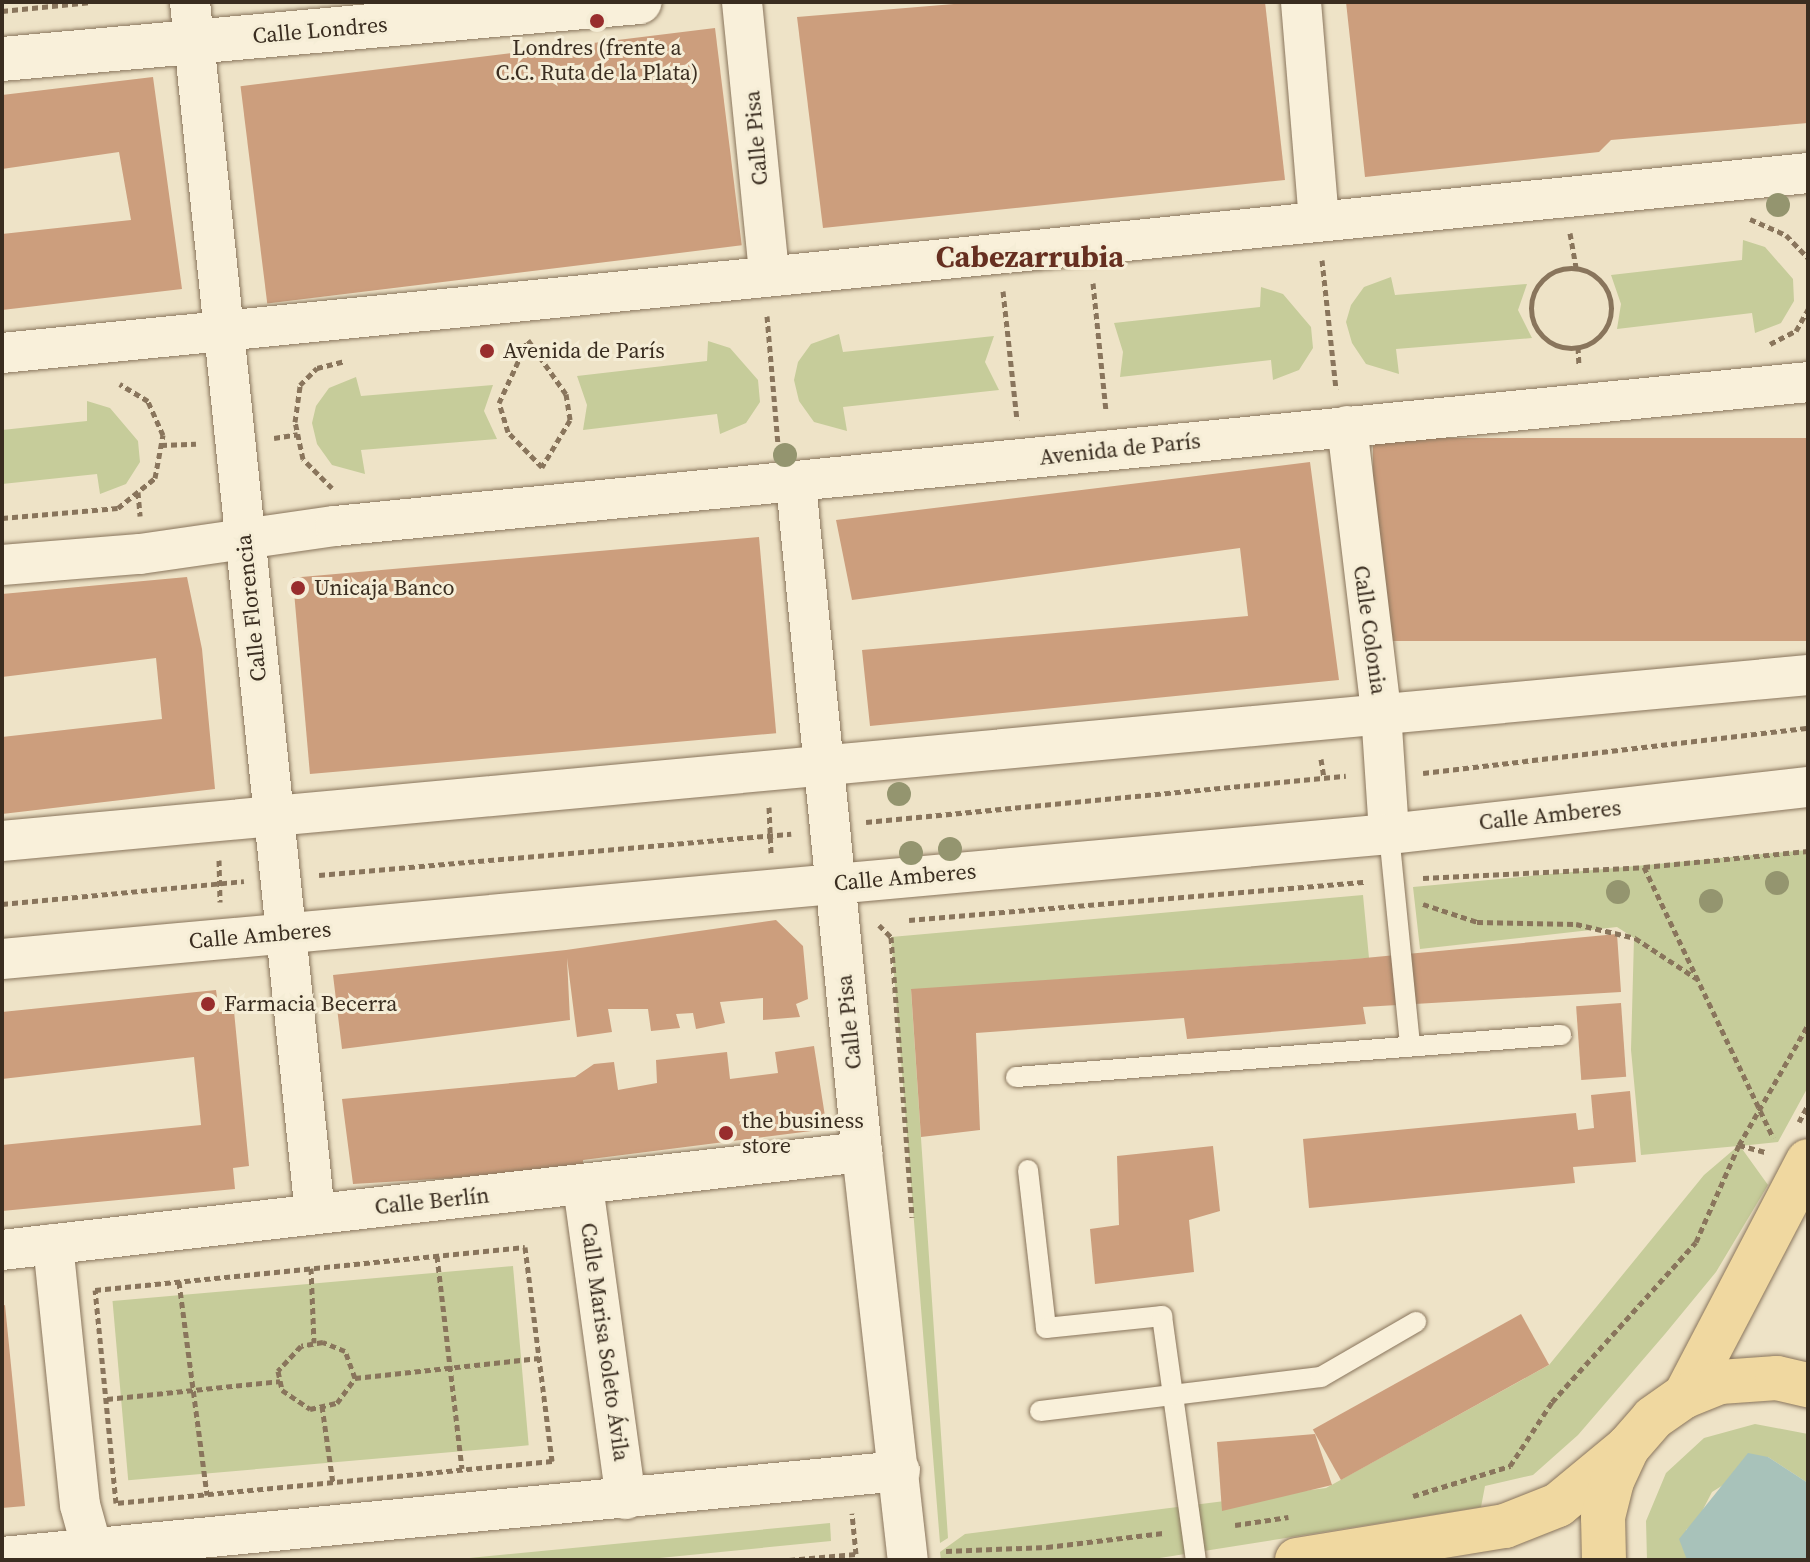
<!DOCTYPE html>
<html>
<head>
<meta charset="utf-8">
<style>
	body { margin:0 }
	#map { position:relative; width:1810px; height:1562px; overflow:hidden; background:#eee3c7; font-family:"Source Serif 4",serif }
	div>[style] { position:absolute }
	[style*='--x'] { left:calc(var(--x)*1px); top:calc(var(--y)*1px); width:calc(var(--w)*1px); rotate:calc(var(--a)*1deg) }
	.green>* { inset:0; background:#c6cc9a; transform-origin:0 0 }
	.water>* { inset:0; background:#a8c2ba }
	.building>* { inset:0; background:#cc9e7d; transform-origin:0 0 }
	.path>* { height:5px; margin-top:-2.5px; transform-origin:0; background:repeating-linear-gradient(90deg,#89755c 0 6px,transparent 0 10px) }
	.path>.ring { margin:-2.5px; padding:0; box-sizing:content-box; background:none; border:5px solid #89755c; border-radius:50% }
	.roads { filter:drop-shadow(0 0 2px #89755c) drop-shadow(0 0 2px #89755c) }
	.service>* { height:20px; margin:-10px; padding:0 10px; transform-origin:10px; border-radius:10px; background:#f9f0da }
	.minor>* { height:40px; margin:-20px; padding:0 20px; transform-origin:20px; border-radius:20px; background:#f9f0da }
	.secondary>* { height:44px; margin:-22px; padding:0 22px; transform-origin:22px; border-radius:22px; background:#f9f0da }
	.primary>* { height:44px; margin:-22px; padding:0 22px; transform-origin:22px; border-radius:22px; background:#f0d8a0 }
	.trees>* { width:24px; height:24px; margin:-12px; border-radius:50%; background:#94956f }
	.dots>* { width:22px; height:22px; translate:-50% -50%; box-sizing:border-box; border:4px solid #f5edd6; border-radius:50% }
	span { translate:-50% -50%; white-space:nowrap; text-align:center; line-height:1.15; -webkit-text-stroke:6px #f5edd6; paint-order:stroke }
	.street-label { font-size:22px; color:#3a2d20 }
	.poi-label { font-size:22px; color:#3a2d20 }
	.left { translate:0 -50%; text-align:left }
	.district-label { font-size:30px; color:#662f20; font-weight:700 }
	.frame { position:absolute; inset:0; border:4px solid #3a2d20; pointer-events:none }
</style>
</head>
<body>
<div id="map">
	<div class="green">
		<i style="clip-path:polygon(1743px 240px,1765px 247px,1793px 279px,1794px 301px,1781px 323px,1755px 333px,1752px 313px,1617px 329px,1621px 304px,1611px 275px,1742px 260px)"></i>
		<i style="clip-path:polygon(1391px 277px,1395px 295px,1527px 284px,1518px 310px,1532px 338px,1396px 349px,1399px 374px,1366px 364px,1352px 343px,1346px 322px,1351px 305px,1364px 287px)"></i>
		<i style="clip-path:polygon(1261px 287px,1283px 294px,1311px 327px,1313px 348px,1299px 370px,1273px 380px,1271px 360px,1120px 377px,1123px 352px,1114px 323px,1260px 307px)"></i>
		<i style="clip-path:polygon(839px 334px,843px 352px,994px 336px,985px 362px,999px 390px,843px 407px,847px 431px,814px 422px,799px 401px,794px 380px,798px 362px,811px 344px)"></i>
		<i style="clip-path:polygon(708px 341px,730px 348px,758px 380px,760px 402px,746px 423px,720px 434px,717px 414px,583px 430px,587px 405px,577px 376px,707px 361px)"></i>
		<i style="clip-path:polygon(356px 377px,361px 396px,493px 385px,484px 411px,497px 439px,361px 450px,365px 474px,332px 465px,317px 444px,312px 423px,316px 406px,329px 388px)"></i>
		<i style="clip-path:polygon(87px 401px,110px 408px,138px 441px,140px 462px,126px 484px,100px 494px,97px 474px,2px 484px,2px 430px,87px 421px)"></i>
		<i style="clip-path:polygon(1808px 850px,1808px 1087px,1778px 1142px,1740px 1146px,1768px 1185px,1716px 1272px,1665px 1334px,1578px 1435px,1533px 1475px,1485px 1486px,1481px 1507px,1147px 1560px,941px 1560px,940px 1552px,965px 1534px,1326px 1488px,1549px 1365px,1704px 1175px,1738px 1146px,1641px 1155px,1631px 1050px,1634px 938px,1617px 927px,1420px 949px,1413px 887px)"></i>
		<i style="clip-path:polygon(1363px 895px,1369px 958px,911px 990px,948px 1538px,940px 1543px,891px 937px)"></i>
		<i style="left:513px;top:1266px;width:180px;height:402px;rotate:85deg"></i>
		<i style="clip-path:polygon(1755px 1424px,1808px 1434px,1808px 1483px,1768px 1457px,1712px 1492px,1697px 1521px,1686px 1530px,1687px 1560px,1647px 1560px,1646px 1521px,1666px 1473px,1704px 1438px)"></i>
		<i style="clip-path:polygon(830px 1523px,831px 1541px,639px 1560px,449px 1560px)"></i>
	</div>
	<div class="water">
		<i style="clip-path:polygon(1748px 1453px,1768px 1457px,1808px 1483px,1808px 1560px,1687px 1560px,1679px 1539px)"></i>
	</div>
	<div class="building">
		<i style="clip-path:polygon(978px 2px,1265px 2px,1285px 180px,823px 228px,797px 17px)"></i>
		<i style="clip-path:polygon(1346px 2px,1808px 2px,1808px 123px,1611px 140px,1599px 152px,1365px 177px)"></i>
		<i style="left:715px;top:28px;width:219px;height:478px;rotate:83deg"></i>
		<i style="clip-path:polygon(153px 77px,182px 289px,2px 310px,2px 234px,131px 220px,119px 152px,2px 169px,2px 95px)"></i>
		<i style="left:1808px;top:438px;width:203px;height:435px;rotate:90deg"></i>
		<i style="clip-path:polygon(1310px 462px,1339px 680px,870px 726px,862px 650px,1248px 616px,1240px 548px,852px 600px,836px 520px)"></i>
		<i style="left:759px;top:537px;width:197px;height:468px;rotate:85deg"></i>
		<i style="clip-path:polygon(187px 577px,202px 649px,215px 789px,2px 814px,2px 737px,162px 719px,156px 658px,2px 677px,2px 594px)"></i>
		<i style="clip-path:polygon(776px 920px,803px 946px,808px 999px,796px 1004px,800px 1017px,763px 1020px,763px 998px,720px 1002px,725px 1023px,696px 1029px,693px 1013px,676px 1014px,680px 1028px,651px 1031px,648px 1009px,608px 1009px,612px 1032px,577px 1037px,567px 958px,570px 1020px,342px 1049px,333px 975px,566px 950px)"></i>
		<i style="clip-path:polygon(1617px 934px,1621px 992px,1363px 1007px,1366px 1024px,1187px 1039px,1184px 1018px,976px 1033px,980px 1130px,921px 1137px,911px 989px,1354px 959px)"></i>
		<i style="clip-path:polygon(216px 990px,219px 1012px,234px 1011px,249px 1166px,233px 1168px,235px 1189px,2px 1211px,2px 1145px,201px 1125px,194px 1057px,2px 1079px,2px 1012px)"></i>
		<i style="left:1621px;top:1003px;width:74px;height:45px;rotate:86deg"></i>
		<i style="clip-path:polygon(814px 1046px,827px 1129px,583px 1160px,583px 1170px,353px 1184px,342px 1099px,575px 1077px,594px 1064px,614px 1062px,618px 1090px,657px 1083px,656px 1060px,727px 1052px,730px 1079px,778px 1073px,775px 1052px)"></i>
		<i style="clip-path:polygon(1630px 1091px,1636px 1162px,1573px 1167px,1575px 1183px,1309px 1208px,1303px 1139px,1576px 1113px,1578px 1130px,1594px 1128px,1591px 1095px)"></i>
		<i style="clip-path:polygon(1213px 1146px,1220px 1211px,1189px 1220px,1194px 1272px,1095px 1284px,1090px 1229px,1119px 1225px,1117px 1156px)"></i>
		<i style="clip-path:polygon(5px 1305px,25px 1506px,2px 1508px,2px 1306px)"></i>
		<i style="left:1521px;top:1314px;width:58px;height:238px;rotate:61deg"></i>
		<i style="clip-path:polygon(1315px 1434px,1332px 1485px,1222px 1511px,1217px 1442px)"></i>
	</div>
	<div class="path">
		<i style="--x:2;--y:11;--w:90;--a:-5.7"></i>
		<i style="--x:1750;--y:219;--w:39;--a:24"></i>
		<i style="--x:1786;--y:235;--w:32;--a:46"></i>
		<i style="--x:1570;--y:233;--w:36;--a:80"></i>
		<i style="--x:1322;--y:260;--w:130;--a:83.8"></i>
		<i class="ring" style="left:1531px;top:268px;width:75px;height:75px"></i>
		<i style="--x:1093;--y:283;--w:130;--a:84.2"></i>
		<i style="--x:1003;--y:291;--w:130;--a:83.8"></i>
		<i style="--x:767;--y:316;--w:128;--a:85.1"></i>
		<i style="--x:528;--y:340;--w:66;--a:54.9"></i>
		<i style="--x:566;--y:394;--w:26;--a:81"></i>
		<i style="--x:570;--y:420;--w:55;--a:120.8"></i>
		<i style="--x:542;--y:467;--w:49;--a:-134.2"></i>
		<i style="--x:508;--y:432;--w:30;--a:-107"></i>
		<i style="--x:499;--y:403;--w:69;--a:-65.3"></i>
		<i style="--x:1770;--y:344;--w:29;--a:-27"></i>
		<i style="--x:1796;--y:331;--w:25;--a:-61"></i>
		<i style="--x:1578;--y:347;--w:19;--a:87"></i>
		<i style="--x:274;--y:438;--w:24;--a:-9"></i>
		<i style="--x:161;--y:445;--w:35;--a:-2"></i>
		<i style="--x:332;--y:488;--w:41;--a:-135"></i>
		<i style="--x:303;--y:459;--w:38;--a:-102"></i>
		<i style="--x:295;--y:422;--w:37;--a:-82"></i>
		<i style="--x:300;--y:385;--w:24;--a:-45"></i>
		<i style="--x:317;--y:368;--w:29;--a:-14"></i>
		<i style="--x:138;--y:492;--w:24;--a:85"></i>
		<i style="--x:2;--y:518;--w:116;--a:-4.9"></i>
		<i style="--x:118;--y:508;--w:48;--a:-39"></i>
		<i style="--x:155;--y:478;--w:44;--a:-79.5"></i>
		<i style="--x:163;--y:435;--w:37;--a:-114"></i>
		<i style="--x:148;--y:401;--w:33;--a:-149"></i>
		<i style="--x:1321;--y:759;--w:19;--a:81"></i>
		<i style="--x:1423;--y:773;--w:388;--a:-6.7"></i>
		<i style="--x:769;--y:807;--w:46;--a:87.5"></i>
		<i style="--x:866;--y:822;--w:482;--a:-5.5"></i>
		<i style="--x:219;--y:860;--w:42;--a:88.6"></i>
		<i style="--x:1644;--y:867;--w:300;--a:64.5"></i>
		<i style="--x:319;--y:875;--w:474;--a:-5"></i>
		<i style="--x:1423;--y:878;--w:221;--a:-2.8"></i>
		<i style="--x:1644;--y:867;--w:165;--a:-5.6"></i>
		<i style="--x:2;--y:904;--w:243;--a:-5.4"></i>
		<i style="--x:1423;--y:904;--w:57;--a:18.4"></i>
		<i style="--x:1477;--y:922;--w:99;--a:1.2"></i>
		<i style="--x:1576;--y:924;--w:61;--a:13.3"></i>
		<i style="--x:1635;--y:938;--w:73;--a:33.3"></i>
		<i style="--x:909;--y:920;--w:458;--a:-4.8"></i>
		<i style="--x:879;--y:925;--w:17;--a:45"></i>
		<i style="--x:891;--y:937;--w:281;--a:85.7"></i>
		<i style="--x:1799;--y:1122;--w:19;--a:-62"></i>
		<i style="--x:1739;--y:1145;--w:27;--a:15"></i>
		<i style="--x:525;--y:1247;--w:216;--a:82.8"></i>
		<i style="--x:552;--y:1461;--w:438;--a:174.5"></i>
		<i style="--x:116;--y:1503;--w:214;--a:-95.6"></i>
		<i style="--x:95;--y:1290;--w:432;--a:-5.7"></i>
		<i style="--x:437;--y:1256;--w:214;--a:83.3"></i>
		<i style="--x:311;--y:1268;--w:75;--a:87.7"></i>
		<i style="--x:179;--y:1282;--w:215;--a:82.5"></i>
		<i style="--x:355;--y:1378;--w:29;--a:-110"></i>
		<i style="--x:345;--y:1351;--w:24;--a:-158"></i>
		<i style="--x:323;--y:1342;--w:22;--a:170"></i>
		<i style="--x:301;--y:1346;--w:34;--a:133"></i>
		<i style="--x:278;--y:1371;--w:19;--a:78"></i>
		<i style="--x:282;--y:1390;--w:34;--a:34"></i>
		<i style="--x:310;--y:1409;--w:28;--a:-13"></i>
		<i style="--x:337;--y:1403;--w:31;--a:-54"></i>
		<i style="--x:355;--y:1378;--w:185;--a:-6.2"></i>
		<i style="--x:107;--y:1399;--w:174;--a:-5.9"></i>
		<i style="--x:322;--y:1406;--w:78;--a:81.9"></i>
		<i style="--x:1413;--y:1496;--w:102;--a:-17.2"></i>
		<i style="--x:1510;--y:1466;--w:77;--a:-56.7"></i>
		<i style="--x:1552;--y:1402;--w:215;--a:-48"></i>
		<i style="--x:1696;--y:1242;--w:106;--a:-66.1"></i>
		<i style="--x:1739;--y:1145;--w:138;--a:-60.1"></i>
		<i style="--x:1235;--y:1525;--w:54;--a:-8.6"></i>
		<i style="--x:946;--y:1551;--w:101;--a:-2.3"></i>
		<i style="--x:1047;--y:1547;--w:117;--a:-6.9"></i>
		<i style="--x:789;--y:1560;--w:67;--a:-5.1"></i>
		<i style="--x:856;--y:1554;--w:41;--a:-95.6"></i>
	</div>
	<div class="roads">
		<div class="service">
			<i style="--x:1389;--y:834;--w:211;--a:84.3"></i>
			<i style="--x:1016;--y:1077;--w:547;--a:-4.41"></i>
			<i style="--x:1028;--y:1170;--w:159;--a:83.5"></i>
			<i style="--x:1046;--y:1328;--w:117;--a:-5.9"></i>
			<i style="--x:1162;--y:1316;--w:246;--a:82.1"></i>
			<i style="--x:1040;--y:1411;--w:283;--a:-6.9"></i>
			<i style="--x:1321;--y:1377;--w:110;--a:-30.1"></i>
		</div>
		<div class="minor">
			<i style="--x:190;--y:2;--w:1217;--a:84.11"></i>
			<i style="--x:742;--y:2;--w:273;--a:84.3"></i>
			<i style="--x:1301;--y:2;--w:220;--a:85.3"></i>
			<i style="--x:2;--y:353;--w:1815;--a:-5.69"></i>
			<i style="--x:1347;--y:426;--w:288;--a:83.2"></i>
			<i style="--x:1381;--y:712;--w:122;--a:86.2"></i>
			<i style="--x:796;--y:484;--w:671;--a:84.36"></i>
			<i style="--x:862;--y:1152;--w:411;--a:83.6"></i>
			<i style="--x:2;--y:565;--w:138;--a:-4.6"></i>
			<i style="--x:140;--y:554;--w:197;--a:-8.2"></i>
			<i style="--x:335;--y:526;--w:1480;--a:-5.58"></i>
			<i style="--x:2;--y:841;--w:1814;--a:-5.25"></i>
			<i style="--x:2;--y:959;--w:1393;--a:-5.15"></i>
			<i style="--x:1389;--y:834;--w:422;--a:-6.4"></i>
			<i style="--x:583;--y:1186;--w:316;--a:82.2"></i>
			<i style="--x:53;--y:1244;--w:262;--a:84.1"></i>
			<i style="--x:80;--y:1505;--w:45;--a:74.4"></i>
			<i style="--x:2;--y:1250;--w:866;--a:-6.5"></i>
			<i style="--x:2;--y:1557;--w:902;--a:-5.47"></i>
		</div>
		<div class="secondary">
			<i style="--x:2;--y:59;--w:640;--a:-5.11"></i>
		</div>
		<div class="primary">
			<i style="--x:1685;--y:1396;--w:265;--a:-62.4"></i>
			<i style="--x:1297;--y:1560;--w:211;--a:-9.3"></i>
			<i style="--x:1505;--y:1526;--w:57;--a:-21.6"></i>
			<i style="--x:1558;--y:1505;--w:91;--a:-39.6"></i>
			<i style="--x:1604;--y:1560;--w:43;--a:-91.3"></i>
			<i style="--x:1603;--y:1517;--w:37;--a:-76"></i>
			<i style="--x:1612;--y:1481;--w:38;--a:-65"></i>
			<i style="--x:1628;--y:1447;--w:38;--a:-49"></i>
			<i style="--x:1653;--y:1418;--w:39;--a:-35"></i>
			<i style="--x:1685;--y:1396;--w:38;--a:-22"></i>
			<i style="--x:1720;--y:1382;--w:57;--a:-4"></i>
			<i style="--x:1777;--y:1378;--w:32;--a:13"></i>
		</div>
	</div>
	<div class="trees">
		<i style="left:1778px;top:205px"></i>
		<i style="left:785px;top:455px"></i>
		<i style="left:899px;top:794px"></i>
		<i style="left:950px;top:849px"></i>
		<i style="left:911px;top:853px"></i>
		<i style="left:1777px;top:883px"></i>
		<i style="left:1618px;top:892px"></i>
		<i style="left:1711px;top:901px"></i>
	</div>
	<div class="dots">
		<i style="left:597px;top:21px;background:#982d2d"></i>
		<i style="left:487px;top:351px;background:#982d2d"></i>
		<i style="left:298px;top:588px;background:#982d2d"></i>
		<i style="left:208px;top:1004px;background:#982d2d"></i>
		<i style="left:726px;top:1133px;background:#982d2d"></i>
	</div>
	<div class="street-label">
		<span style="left:320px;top:30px;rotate:-5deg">Calle Londres</span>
		<span style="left:756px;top:138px;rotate:-95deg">Calle Pisa</span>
		<span style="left:1120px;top:449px;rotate:-6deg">Avenida de París</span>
		<span style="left:251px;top:608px;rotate:-96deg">Calle Florencia</span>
		<span style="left:1370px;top:630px;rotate:82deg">Calle Colonia</span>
		<span style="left:1550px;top:815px;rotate:-6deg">Calle Amberes</span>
		<span style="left:905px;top:877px;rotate:-5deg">Calle Amberes</span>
		<span style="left:260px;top:935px;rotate:-5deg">Calle Amberes</span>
		<span style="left:849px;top:1022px;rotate:-96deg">Calle Pisa</span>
		<span style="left:432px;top:1201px;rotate:-6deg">Calle Berlín</span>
		<span style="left:605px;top:1342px;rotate:82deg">Calle Marisa Soleto Ávila</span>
	</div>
	<div class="poi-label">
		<span style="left:597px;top:60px">Londres (frente a<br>C.C. Ruta de la Plata)</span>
		<span class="left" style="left:503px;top:351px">Avenida de París</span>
		<span class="left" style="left:314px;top:588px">Unicaja Banco</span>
		<span class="left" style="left:224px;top:1004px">Farmacia Becerra</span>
		<span class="left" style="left:742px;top:1133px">the business<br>store</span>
	</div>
	<div class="district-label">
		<span style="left:1030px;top:257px">Cabezarrubia</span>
	</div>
	<div class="frame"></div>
</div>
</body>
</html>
